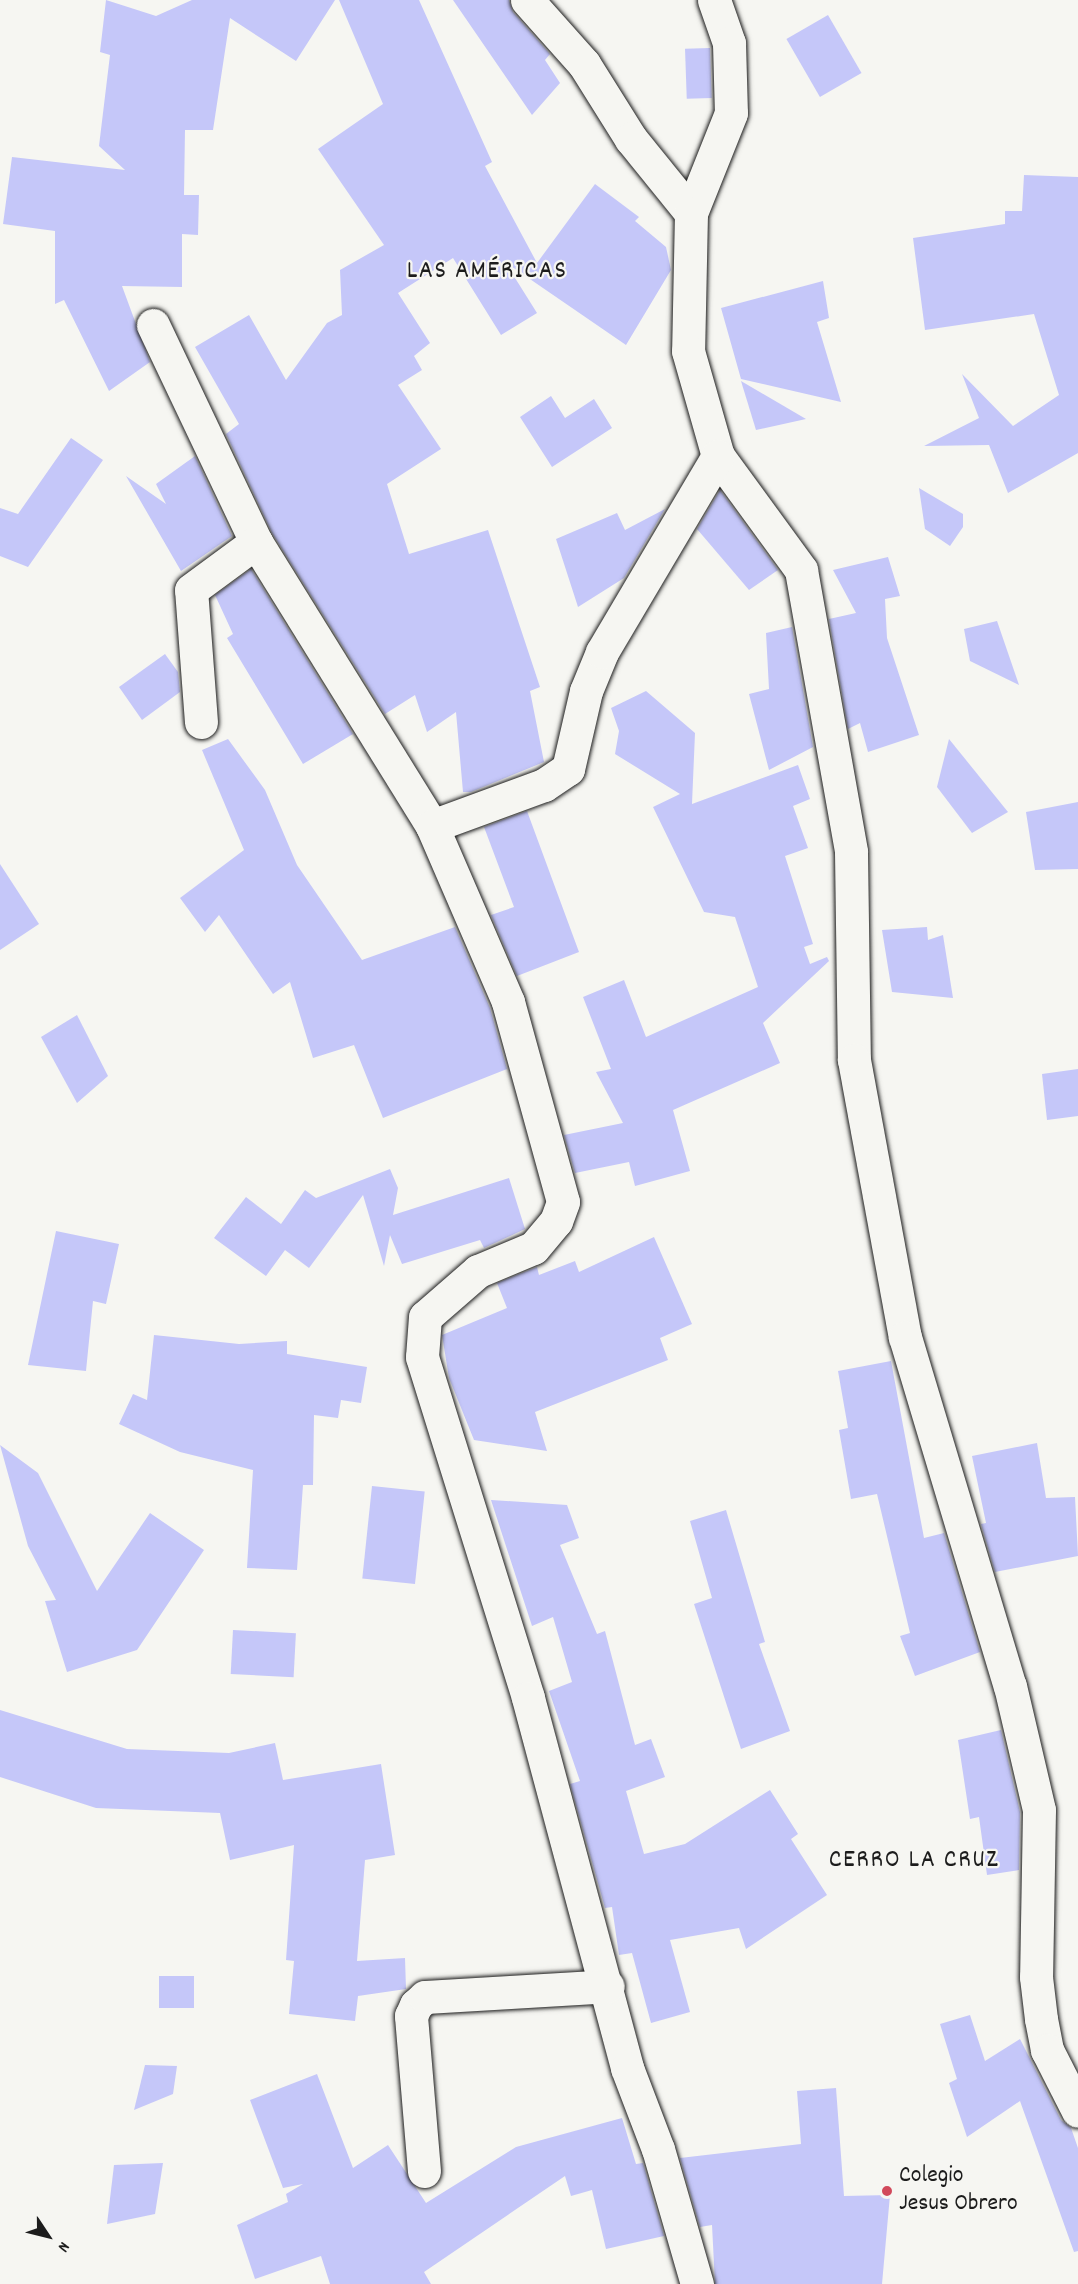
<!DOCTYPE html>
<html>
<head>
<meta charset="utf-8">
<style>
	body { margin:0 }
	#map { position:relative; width:1078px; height:2284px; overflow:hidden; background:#f6f6f2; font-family:Dekko,sans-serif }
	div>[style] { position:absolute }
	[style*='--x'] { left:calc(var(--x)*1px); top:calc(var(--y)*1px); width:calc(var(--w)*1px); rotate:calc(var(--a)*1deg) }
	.building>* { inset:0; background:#c5c7f9; transform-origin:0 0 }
	.roads { filter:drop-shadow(0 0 2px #1c1c1c) drop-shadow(0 0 2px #1c1c1c) }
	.street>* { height:33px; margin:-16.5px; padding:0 16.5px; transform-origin:16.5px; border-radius:16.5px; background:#f6f6f2 }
	.dots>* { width:16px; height:16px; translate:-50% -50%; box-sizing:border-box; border:3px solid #f6f6f2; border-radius:50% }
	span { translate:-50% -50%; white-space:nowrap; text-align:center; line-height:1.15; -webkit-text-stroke:4.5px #f6f6f2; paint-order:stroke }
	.poi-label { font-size:24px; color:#1c1c1c }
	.left { translate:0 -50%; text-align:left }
	.neighbourhood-label { font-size:26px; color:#1c1c1c; letter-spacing:1.5px }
	.north { position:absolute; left:18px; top:2206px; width:60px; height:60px; -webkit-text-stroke:4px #f6f6f2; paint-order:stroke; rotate:125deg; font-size:16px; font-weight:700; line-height:24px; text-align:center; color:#1c1c1c }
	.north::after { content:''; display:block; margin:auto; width:21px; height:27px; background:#1c1c1c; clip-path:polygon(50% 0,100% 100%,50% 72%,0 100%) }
</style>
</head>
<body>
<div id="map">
	<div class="building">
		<i style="clip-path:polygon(106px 0,156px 16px,192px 0,335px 0,296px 61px,230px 18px,213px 130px,185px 130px,184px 195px,199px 195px,198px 235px,182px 234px,182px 287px,122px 286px,150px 362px,109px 391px,64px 300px,55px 304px,55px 231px,3px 224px,12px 157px,125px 170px,99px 146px,110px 55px,100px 52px)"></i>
		<i style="clip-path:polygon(339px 0,419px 0,492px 162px,485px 166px,537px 263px,595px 184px,639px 217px,635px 221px,666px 247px,671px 270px,626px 345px,505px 262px,537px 313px,501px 335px,453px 258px,398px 293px,430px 343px,414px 356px,422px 370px,398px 385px,441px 449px,387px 484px,409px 554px,488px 530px,540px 687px,530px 691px,544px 762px,471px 792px,463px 792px,456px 712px,427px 732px,415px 695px,385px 714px,272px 533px,226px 434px,239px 424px,195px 347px,249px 315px,286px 380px,327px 323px,342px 315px,340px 270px,384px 245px,318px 149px,383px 104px)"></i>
		<i style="clip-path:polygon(453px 0,509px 0,513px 12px,550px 54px,545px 60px,560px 83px,532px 115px)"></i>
		<i style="left:828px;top:15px;width:67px;height:48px;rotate:60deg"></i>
		<i style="left:710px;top:48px;width:50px;height:25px;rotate:88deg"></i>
		<i style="clip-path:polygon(1024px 175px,1078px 177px,1078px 453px,1008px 493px,989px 445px,924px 446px,979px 418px,962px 374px,1013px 426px,1059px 395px,1034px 314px,925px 330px,913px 238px,1005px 224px,1005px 211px,1022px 211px)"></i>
		<i style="clip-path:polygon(823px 281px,829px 318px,817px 322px,841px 402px,741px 379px,721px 308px)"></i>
		<i style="clip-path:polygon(741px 381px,806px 419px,756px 430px)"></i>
		<i style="clip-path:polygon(551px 396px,565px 418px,594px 399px,612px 428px,552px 467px,520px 417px)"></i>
		<i style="clip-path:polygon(71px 438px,103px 460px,28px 567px,0 556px,0 508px,18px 514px)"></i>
		<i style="clip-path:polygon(195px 456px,232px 536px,181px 571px,126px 476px,166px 504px,156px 484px)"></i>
		<i style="clip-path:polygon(919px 488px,963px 514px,963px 527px,950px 546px,925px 529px)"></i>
		<i style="clip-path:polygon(720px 490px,778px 570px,749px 590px,697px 529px)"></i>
		<i style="clip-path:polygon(665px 509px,624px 578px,578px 607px,556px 539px,617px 513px,625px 530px)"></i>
		<i style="clip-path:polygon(888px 557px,900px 596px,885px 599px,887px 638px,919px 735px,868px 752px,860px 723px,848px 729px,829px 619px,856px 613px,833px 570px)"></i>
		<i style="clip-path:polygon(251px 569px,353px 734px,303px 764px,227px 638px,233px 634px,215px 595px)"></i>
		<i style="clip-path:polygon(997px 621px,1019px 685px,970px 661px,964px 629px)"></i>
		<i style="clip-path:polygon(792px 627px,813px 747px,769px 770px,749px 694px,769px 689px,766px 633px)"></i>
		<i style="clip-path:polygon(165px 654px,178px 672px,180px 692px,142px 720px,119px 687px)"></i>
		<i style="clip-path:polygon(646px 691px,695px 733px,692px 804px,798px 765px,810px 799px,793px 806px,808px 848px,785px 856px,813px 944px,804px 947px,810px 964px,827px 957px,829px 961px,763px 1023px,780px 1063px,673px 1110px,690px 1171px,635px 1186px,629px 1162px,575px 1173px,564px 1135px,623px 1123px,596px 1072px,611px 1069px,583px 997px,624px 980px,646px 1037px,758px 987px,735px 917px,704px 912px,653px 807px,680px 794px,615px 754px,619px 731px,611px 708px)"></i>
		<i style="clip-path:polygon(228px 739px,265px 790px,297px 865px,362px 960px,455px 927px,490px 1008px,507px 1069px,383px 1118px,354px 1045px,313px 1058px,290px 982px,273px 994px,219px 915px,205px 932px,180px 898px,244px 850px,202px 750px)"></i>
		<i style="clip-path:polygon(949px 739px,1008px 812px,972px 833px,937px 787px)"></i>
		<i style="clip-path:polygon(1078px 802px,1078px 869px,1035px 870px,1026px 812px)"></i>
		<i style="clip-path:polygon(527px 811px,579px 952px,517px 976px,491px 915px,514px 907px,484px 827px)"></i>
		<i style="clip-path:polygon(0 864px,39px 924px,0 950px)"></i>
		<i style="clip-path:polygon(927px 927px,928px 940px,943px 935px,953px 998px,892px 992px,882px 930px)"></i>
		<i style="clip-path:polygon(77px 1015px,108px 1076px,77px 1103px,41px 1037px)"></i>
		<i style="clip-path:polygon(1078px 1069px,1078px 1116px,1047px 1120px,1042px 1074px)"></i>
		<i style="clip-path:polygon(390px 1169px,398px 1188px,393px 1215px,509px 1178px,525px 1229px,484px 1248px,480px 1240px,402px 1264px,390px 1235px,384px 1266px,363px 1195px,309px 1268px,285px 1250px,266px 1276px,214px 1238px,246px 1197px,281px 1224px,305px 1190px,316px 1198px)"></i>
		<i style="clip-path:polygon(56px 1231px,119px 1244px,106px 1304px,93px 1301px,86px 1371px,28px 1365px)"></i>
		<i style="clip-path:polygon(654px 1237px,692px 1324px,660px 1338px,668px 1360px,535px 1412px,547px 1451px,474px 1440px,449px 1378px,442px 1335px,507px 1308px,497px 1283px,537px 1267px,539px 1275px,575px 1261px,579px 1272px)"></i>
		<i style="clip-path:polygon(154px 1335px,239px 1344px,287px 1341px,287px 1354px,367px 1367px,361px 1403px,341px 1400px,338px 1418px,314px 1415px,313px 1485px,303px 1485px,297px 1570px,247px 1568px,253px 1470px,180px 1452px,119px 1424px,133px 1394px,147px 1400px)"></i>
		<i style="clip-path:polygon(891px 1361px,924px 1538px,944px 1533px,980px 1652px,915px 1676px,900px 1636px,910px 1633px,877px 1494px,851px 1499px,839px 1430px,848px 1428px,838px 1371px)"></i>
		<i style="clip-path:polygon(1037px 1443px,1046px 1498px,1075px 1497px,1078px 1556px,995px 1572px,981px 1524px,986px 1523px,972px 1456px)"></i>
		<i style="clip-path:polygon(0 1445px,38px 1473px,97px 1591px,150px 1513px,204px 1550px,137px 1650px,67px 1672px,45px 1601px,56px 1600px,28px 1546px)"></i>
		<i style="left:372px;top:1486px;width:53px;height:93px;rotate:6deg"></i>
		<i style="clip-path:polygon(491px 1500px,567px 1505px,579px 1538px,560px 1545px,597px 1634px,605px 1631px,635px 1745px,651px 1739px,665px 1777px,626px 1791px,644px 1854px,685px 1844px,770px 1790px,798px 1834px,791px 1839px,827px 1895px,746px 1949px,739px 1928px,670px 1940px,690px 2012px,651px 2023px,632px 1953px,619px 1955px,612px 1907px,605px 1908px,570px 1784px,580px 1781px,549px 1691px,572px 1682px,553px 1617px,532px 1626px)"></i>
		<i style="clip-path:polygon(726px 1510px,765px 1642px,759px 1644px,790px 1731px,741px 1749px,694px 1604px,712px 1598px,690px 1521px)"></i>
		<i style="left:233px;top:1630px;width:63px;height:44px;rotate:3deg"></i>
		<i style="clip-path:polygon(0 1710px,127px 1749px,229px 1753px,275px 1743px,283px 1780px,381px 1764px,395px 1855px,365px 1860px,357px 1961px,405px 1958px,406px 1989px,358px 1996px,355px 2021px,289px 2014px,294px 1961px,286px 1960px,294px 1845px,230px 1860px,220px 1813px,96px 1808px,0 1777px)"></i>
		<i style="clip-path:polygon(1001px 1730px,1020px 1812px,1019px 1870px,987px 1875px,979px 1817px,970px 1819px,958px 1740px)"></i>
		<i style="left:159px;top:1976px;width:35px;height:32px"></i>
		<i style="clip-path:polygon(970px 2015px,985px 2061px,1020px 2039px,1061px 2120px,1071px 2128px,1078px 2148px,1078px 2251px,1074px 2252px,1020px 2101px,967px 2137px,949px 2083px,957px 2079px,940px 2024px)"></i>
		<i style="clip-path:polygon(145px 2065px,177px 2066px,173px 2094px,134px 2110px)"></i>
		<i style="clip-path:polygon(317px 2074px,353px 2168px,388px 2145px,426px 2203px,516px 2147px,622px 2118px,636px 2164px,643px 2163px,664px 2236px,606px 2249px,592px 2190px,571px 2196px,565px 2176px,424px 2272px,431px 2284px,330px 2284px,321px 2256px,255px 2279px,237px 2225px,288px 2202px,286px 2194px,303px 2184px,283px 2188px,250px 2100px)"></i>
		<i style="clip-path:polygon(836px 2088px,844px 2196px,890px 2195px,882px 2284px,715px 2284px,712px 2225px,700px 2227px,680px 2158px,801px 2144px,797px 2091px)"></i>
		<i style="clip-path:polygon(163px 2163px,155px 2214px,107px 2224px,114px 2165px)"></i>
	</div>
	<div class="roads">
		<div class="street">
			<i style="--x:527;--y:0;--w:86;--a:48.3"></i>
			<i style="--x:584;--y:64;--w:89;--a:57.9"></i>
			<i style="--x:631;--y:139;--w:95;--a:51"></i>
			<i style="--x:714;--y:0;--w:46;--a:70.8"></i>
			<i style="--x:729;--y:43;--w:70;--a:88.4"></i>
			<i style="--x:731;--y:113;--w:108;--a:111.8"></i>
			<i style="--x:691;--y:213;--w:138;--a:91.2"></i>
			<i style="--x:688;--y:351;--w:109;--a:74.1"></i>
			<i style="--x:718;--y:456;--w:141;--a:53.9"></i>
			<i style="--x:801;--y:570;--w:286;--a:79.9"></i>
			<i style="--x:851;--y:852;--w:208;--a:89.2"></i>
			<i style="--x:854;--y:1060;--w:282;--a:79.6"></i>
			<i style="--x:905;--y:1337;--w:364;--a:73.3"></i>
			<i style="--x:1010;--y:1686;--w:127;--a:76.8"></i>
			<i style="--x:1039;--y:1810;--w:167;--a:91"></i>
			<i style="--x:1036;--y:1977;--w:42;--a:83.2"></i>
			<i style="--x:1041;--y:2019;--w:32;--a:79"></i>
			<i style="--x:1047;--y:2050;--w:68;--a:63.1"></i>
			<i style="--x:153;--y:325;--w:240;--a:64.6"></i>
			<i style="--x:256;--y:542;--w:334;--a:58.2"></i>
			<i style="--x:432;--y:826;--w:192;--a:66.6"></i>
			<i style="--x:508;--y:1002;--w:207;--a:74.6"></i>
			<i style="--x:563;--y:1202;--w:20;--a:110"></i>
			<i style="--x:556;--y:1221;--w:35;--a:130"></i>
			<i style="--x:533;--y:1248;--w:60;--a:157.3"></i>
			<i style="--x:478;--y:1271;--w:70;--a:139"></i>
			<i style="--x:425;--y:1317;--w:40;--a:94.3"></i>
			<i style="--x:422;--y:1357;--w:357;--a:72.7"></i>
			<i style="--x:528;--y:1698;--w:383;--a:75"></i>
			<i style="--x:627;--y:2068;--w:87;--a:69.1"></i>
			<i style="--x:658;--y:2149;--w:141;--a:73.9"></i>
			<i style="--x:201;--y:722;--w:132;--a:-94.3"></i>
			<i style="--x:191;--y:590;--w:81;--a:-36.4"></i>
			<i style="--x:432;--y:826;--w:119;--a:-20.1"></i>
			<i style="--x:544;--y:785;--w:29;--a:-34"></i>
			<i style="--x:568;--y:769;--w:80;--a:-77"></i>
			<i style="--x:586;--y:691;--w:42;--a:-67.7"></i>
			<i style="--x:602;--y:652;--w:228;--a:-59.4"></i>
			<i style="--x:424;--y:2171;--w:156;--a:-94.8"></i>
			<i style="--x:411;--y:2016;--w:12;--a:-66"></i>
			<i style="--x:416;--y:2005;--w:12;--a:-42"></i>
			<i style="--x:425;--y:1997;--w:183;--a:-3.4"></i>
		</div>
	</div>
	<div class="dots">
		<i style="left:887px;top:2191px;background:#d1495b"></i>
	</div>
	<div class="poi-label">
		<span class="left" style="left:899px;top:2191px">Colegio<br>Jesus Obrero</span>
	</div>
	<div class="neighbourhood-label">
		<span style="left:487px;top:272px">LAS AMÉRICAS</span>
		<span style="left:914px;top:1861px">CERRO LA CRUZ</span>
	</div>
	<div class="north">N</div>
</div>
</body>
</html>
